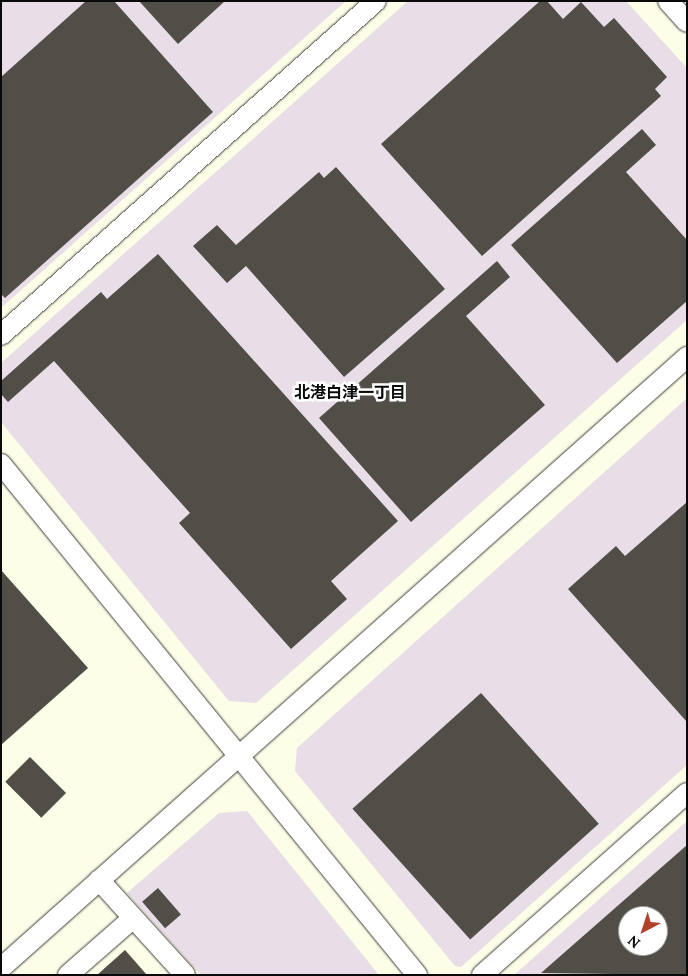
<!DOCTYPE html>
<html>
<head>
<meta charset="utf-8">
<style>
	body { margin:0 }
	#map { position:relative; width:688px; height:976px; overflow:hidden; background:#fdfee7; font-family:Lora,"Noto Sans JP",serif }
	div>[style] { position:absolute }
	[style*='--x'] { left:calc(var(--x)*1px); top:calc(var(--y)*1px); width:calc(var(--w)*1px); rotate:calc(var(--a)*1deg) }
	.industrial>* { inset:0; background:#e9dde7 }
	.building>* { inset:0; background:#514d47; transform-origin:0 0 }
	.roads { filter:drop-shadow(0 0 1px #3c3c3c) drop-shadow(0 0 1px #3c3c3c) }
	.minor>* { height:20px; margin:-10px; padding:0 10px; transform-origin:10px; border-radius:10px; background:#fff }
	span { translate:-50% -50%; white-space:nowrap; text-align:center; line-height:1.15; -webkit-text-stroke:5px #fff; paint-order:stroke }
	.neighbourhood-label { font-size:16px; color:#090909; font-weight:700 }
	.frame { position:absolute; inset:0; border:2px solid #090909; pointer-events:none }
	.north { position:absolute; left:618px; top:906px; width:50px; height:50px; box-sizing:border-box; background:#fff; border:1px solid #9d9d9d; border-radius:50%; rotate:220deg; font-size:14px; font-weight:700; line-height:20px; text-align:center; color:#090909 }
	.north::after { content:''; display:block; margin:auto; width:18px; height:22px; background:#b1422a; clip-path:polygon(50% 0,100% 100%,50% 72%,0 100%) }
</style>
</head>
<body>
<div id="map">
	<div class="industrial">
		<i style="clip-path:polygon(1px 1px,346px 1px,1px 308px)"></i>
		<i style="clip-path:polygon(408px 1px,626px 1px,687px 68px,687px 320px,256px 703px,229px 701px,1px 422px,1px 363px)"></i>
		<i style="clip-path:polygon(687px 398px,687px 765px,461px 967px,455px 966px,295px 771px,297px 748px)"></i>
		<i style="clip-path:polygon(247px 811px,379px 975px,201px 975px,127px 893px,219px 813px)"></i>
		<i style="clip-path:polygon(evenodd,687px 821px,687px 975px,514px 975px,687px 821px,628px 916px,658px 916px,658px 946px,628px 946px,628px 916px)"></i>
	</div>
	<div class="building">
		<i style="clip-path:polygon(86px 1px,114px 1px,213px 112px,5px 298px,1px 294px,1px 77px)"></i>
		<i style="clip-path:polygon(139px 1px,225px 1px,178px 44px)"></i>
		<i style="clip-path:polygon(540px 1px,547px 1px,563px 19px,581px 2px,604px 27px,614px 18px,667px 77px,655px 89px,661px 96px,482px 256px,381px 144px)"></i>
		<i style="clip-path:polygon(642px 129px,656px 145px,626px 172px,687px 240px,687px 301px,617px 363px,511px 245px)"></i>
		<i style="clip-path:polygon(336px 167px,445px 289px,344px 377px,246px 266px,227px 283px,193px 246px,217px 225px,236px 245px,319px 172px,324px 178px)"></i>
		<i style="clip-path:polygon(158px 254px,398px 521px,331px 581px,347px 599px,291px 649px,179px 523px,190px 513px,54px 361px,8px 402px,1px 394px,1px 381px,101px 292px,107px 299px)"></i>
		<i style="clip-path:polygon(497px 261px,510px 277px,466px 316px,545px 405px,411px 522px,319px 418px)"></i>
		<i style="clip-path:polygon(687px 502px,687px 722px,568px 589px,616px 546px,625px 556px)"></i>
		<i style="clip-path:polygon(1px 570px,88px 668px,1px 745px)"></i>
		<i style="left:481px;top:693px;width:176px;height:173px;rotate:48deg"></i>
		<i style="left:30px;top:757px;width:51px;height:35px;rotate:45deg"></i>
		<i style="clip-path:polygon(evenodd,687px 845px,687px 975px,541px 973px,687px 845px,628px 916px,658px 916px,658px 946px,628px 946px,628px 916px)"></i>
		<i style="left:158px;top:888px;width:35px;height:21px;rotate:49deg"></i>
		<i style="clip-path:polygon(125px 950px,147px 975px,97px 975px)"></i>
	</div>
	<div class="roads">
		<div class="minor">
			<i style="--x:668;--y:1;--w:28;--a:48"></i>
			<i style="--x:1;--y:335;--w:502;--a:-41.69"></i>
			<i style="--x:1;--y:464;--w:659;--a:50.85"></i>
			<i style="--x:99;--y:880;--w:128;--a:47.8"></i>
			<i style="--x:1;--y:968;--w:919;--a:-41.69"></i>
			<i style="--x:68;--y:975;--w:86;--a:-41.2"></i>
			<i style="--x:482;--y:975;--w:274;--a:-41.6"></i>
		</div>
	</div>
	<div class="neighbourhood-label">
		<span style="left:350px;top:392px">北港白津一丁目</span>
	</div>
	<div class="frame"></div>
	<div class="north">N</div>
</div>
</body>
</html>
